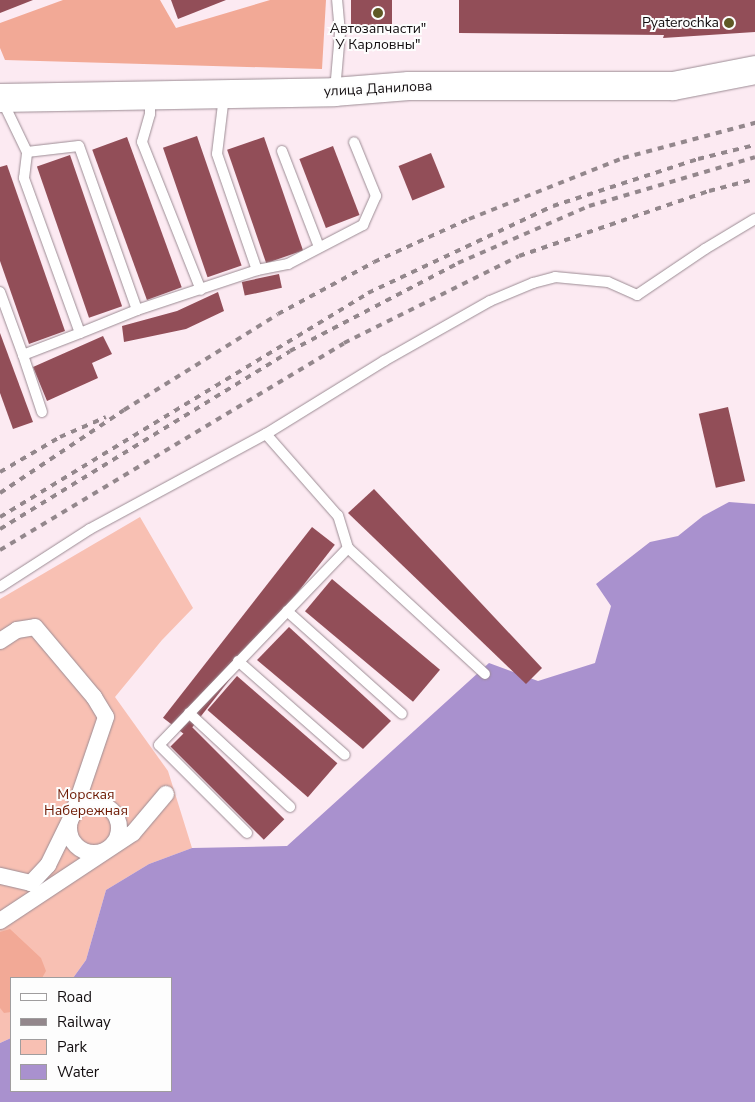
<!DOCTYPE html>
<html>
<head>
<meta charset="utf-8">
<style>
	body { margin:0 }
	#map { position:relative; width:755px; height:1102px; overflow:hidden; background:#fceaf2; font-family:"Nunito Sans",sans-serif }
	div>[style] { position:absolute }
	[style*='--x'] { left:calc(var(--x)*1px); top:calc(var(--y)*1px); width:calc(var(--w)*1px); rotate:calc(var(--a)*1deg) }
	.green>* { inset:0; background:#f8c0b3 }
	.forest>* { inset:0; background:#f2a996 }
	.water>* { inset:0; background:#a991ce }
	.building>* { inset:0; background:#924e58; transform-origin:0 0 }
	.roads { filter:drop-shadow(0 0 1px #9c8c94) drop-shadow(0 0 1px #9c8c94) }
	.service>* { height:10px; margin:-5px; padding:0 5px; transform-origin:5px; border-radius:5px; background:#fff }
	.pedestrian>* { height:16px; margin:-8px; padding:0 8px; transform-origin:8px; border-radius:8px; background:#fff }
	.pedestrian>.ring { margin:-8px; padding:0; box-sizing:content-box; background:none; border:16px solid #fff; border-radius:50% }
	.secondary>* { height:28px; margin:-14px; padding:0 14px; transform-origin:14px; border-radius:14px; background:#fff }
	.rail>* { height:4px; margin-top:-2px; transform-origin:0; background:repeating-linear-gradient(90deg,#93878c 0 6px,transparent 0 12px) }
	.dots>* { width:14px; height:14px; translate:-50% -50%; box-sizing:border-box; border:2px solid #fdfdfd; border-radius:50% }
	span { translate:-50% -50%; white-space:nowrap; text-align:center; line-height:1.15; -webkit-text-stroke:4px #fdfdfd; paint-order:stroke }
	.poi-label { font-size:14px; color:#130e10 }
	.right { translate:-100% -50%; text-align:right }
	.street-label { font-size:14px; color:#130e10 }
	.park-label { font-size:14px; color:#6d1903 }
	.legend { position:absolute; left:10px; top:977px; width:162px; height:115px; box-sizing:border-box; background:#fdfdfd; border:1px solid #9f9d9e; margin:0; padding:6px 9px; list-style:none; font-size:15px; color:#130e10 }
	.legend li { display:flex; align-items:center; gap:10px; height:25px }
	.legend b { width:25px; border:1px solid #9f9d9e }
</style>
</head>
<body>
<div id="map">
	<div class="green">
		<i style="clip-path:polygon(140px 517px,193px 608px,162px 640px,115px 697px,168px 771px,192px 848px,149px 864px,106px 890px,86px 960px,73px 978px,11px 978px,11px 1038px,0 1043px,0 599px)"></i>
	</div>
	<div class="forest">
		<i style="clip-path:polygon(63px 0,160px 0,176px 28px,270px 0,326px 0,322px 69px,5px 60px,0 48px,0 23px)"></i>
		<i style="clip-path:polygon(10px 929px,41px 958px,46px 971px,42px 978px,11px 978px,11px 1012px,4px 1013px,0 1008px,0 932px)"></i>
	</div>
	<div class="water">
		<i style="clip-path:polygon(729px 502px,755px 504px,755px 1102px,0 1102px,0 1043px,11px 1038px,11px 1091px,171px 1091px,171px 978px,73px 978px,86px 960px,106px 890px,149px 864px,192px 848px,287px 846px,489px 663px,538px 681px,595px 663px,611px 606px,596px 584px,650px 542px,678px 536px,703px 516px)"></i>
	</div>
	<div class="building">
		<i style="clip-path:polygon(0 0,33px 0,0 13px)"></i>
		<i style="clip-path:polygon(171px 0,226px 0,178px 19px)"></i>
		<i style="left:351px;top:0;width:41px;height:27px"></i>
		<i style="clip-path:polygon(459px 0,755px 0,755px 32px,663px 38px,664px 35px,459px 33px)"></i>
		<i style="left:197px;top:136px;width:137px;height:36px;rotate:71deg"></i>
		<i style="left:127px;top:137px;width:160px;height:37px;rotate:70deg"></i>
		<i style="left:264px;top:137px;width:120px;height:39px;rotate:71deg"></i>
		<i style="left:333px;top:146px;width:74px;height:36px;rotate:69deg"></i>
		<i style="left:431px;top:153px;width:37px;height:35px;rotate:68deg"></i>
		<i style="left:70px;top:155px;width:160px;height:35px;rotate:71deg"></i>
		<i style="clip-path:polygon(7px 165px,65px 331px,29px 344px,0 261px,0 167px)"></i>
		<i style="left:279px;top:274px;width:14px;height:38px;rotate:78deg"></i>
		<i style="clip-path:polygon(218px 292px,224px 311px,186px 329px,124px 342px,122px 326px,177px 311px)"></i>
		<i style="clip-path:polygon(0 333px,33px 422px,13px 429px,0 393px)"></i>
		<i style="clip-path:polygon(103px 336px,112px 354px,92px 363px,98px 378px,47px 401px,33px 367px)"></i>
		<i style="left:728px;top:407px;width:76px;height:30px;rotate:77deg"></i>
		<i style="clip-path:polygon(374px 489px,542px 668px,526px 684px,348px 513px)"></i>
		<i style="left:312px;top:527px;width:29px;height:242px;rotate:38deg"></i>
		<i style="left:332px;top:579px;width:141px;height:42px;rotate:40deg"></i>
		<i style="clip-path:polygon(289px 627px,391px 721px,363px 749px,257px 660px)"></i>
		<i style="left:237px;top:676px;width:133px;height:45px;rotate:41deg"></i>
		<i style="left:191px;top:726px;width:132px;height:29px;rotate:45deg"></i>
	</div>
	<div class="roads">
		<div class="service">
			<i style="--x:335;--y:91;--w:58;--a:-85.1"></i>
			<i style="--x:340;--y:33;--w:33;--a:-95"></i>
			<i style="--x:150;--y:96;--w:18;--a:90"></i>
			<i style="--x:150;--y:114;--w:29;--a:106"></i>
			<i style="--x:142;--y:142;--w:159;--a:68.3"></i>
			<i style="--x:224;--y:96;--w:58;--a:96.9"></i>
			<i style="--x:217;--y:154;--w:123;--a:71"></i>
			<i style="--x:282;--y:151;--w:103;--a:68.9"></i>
			<i style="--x:27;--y:152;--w:52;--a:-6.6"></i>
			<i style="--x:79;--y:146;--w:174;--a:70.5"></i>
			<i style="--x:137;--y:310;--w:61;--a:158"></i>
			<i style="--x:0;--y:292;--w:67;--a:69.9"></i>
			<i style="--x:23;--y:355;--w:61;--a:-21.1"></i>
			<i style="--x:80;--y:333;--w:165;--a:-109.9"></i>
			<i style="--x:24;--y:178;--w:26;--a:-83"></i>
			<i style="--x:27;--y:152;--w:58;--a:-115.7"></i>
			<i style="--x:137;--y:310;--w:126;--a:-18.4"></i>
			<i style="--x:257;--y:270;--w:32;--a:-11"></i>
			<i style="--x:288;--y:264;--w:85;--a:-27.5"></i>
			<i style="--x:363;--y:225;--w:32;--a:-66"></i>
			<i style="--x:376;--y:196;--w:58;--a:-112.2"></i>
			<i style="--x:23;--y:355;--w:60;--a:71.6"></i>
			<i style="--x:348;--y:548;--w:186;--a:42.6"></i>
			<i style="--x:0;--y:587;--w:107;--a:-32.8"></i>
			<i style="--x:90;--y:529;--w:200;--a:-28.4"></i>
			<i style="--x:266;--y:434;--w:139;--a:-31.7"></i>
			<i style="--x:384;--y:361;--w:122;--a:-29.5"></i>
			<i style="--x:490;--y:301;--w:47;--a:-22.7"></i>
			<i style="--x:533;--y:283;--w:23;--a:-15"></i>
			<i style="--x:555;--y:277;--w:53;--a:5.4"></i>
			<i style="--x:608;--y:282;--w:32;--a:24"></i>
			<i style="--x:637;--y:295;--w:82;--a:-34.1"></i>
			<i style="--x:705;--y:249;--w:58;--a:-31"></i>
			<i style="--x:287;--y:611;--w:154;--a:41.8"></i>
			<i style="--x:238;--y:661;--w:142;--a:41.3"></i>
			<i style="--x:189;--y:713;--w:138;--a:42.9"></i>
			<i style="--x:247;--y:833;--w:124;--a:-135"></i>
			<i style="--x:159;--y:745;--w:273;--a:-46.2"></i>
			<i style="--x:348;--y:548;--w:34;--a:-107"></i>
			<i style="--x:338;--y:516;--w:109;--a:-131.3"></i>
		</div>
		<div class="pedestrian">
			<i style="--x:0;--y:641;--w:20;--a:-33"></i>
			<i style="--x:17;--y:630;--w:18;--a:-9"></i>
			<i style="--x:35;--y:627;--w:92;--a:49.9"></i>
			<i style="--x:94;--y:697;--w:23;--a:59"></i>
			<i style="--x:106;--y:717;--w:102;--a:108.8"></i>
			<i style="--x:73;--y:814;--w:57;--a:116.1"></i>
			<i style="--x:48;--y:865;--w:25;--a:133"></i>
			<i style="--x:31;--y:883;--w:32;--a:-167"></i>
			<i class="ring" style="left:69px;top:803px;width:34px;height:34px"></i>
			<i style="--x:0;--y:921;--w:159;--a:-33.5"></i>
			<i style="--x:133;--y:833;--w:51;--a:-49.8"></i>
		</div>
		<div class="secondary">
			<i style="--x:0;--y:98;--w:334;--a:-1"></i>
			<i style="--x:334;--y:92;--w:75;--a:-4.6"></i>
			<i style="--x:409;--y:86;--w:264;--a:0"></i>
			<i style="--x:673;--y:86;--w:84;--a:-11"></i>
		</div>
	</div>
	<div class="rail">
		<i style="--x:0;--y:472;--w:69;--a:-30.3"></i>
		<i style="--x:60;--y:437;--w:50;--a:-23.5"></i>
		<i style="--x:0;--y:493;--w:149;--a:-33.8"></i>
		<i style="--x:124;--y:410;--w:181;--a:-31.9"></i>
		<i style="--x:278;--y:314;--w:109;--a:-28.4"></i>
		<i style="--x:374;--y:262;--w:104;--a:-24.4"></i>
		<i style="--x:469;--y:219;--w:166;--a:-21.6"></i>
		<i style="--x:623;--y:158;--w:137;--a:-14.9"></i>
		<i style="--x:0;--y:517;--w:431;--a:-31.3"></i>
		<i style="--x:368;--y:293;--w:204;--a:-25.2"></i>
		<i style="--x:553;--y:206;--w:152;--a:-18"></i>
		<i style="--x:698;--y:159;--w:59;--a:-13.8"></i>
		<i style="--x:0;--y:529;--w:340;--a:-31.5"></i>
		<i style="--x:290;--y:351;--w:190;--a:-27.6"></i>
		<i style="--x:458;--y:263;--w:143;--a:-23.5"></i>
		<i style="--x:589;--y:206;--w:173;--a:-16.4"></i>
		<i style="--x:0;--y:550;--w:401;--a:-31"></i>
		<i style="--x:344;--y:343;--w:195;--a:-26.4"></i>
		<i style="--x:519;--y:256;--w:201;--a:-18.9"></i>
		<i style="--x:709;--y:191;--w:48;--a:-14.6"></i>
	</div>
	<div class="dots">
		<i style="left:378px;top:13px;background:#5e5925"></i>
		<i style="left:729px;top:23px;background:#5e5925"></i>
	</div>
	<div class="poi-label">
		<span class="right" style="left:719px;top:23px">Pyaterochka</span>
		<span style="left:378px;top:37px">Автозапчасти"<br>У Карловны"</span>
	</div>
	<div class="street-label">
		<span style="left:378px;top:89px;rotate:-3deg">улица Данилова</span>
	</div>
	<div class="park-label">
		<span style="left:86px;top:803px">Морская<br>Набережная</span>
	</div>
	<ul class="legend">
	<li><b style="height:6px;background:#fff"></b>Road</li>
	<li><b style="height:6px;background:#93878c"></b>Railway</li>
	<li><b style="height:14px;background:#f8c0b3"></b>Park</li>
	<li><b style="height:14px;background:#a991ce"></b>Water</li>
	</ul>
</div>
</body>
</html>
